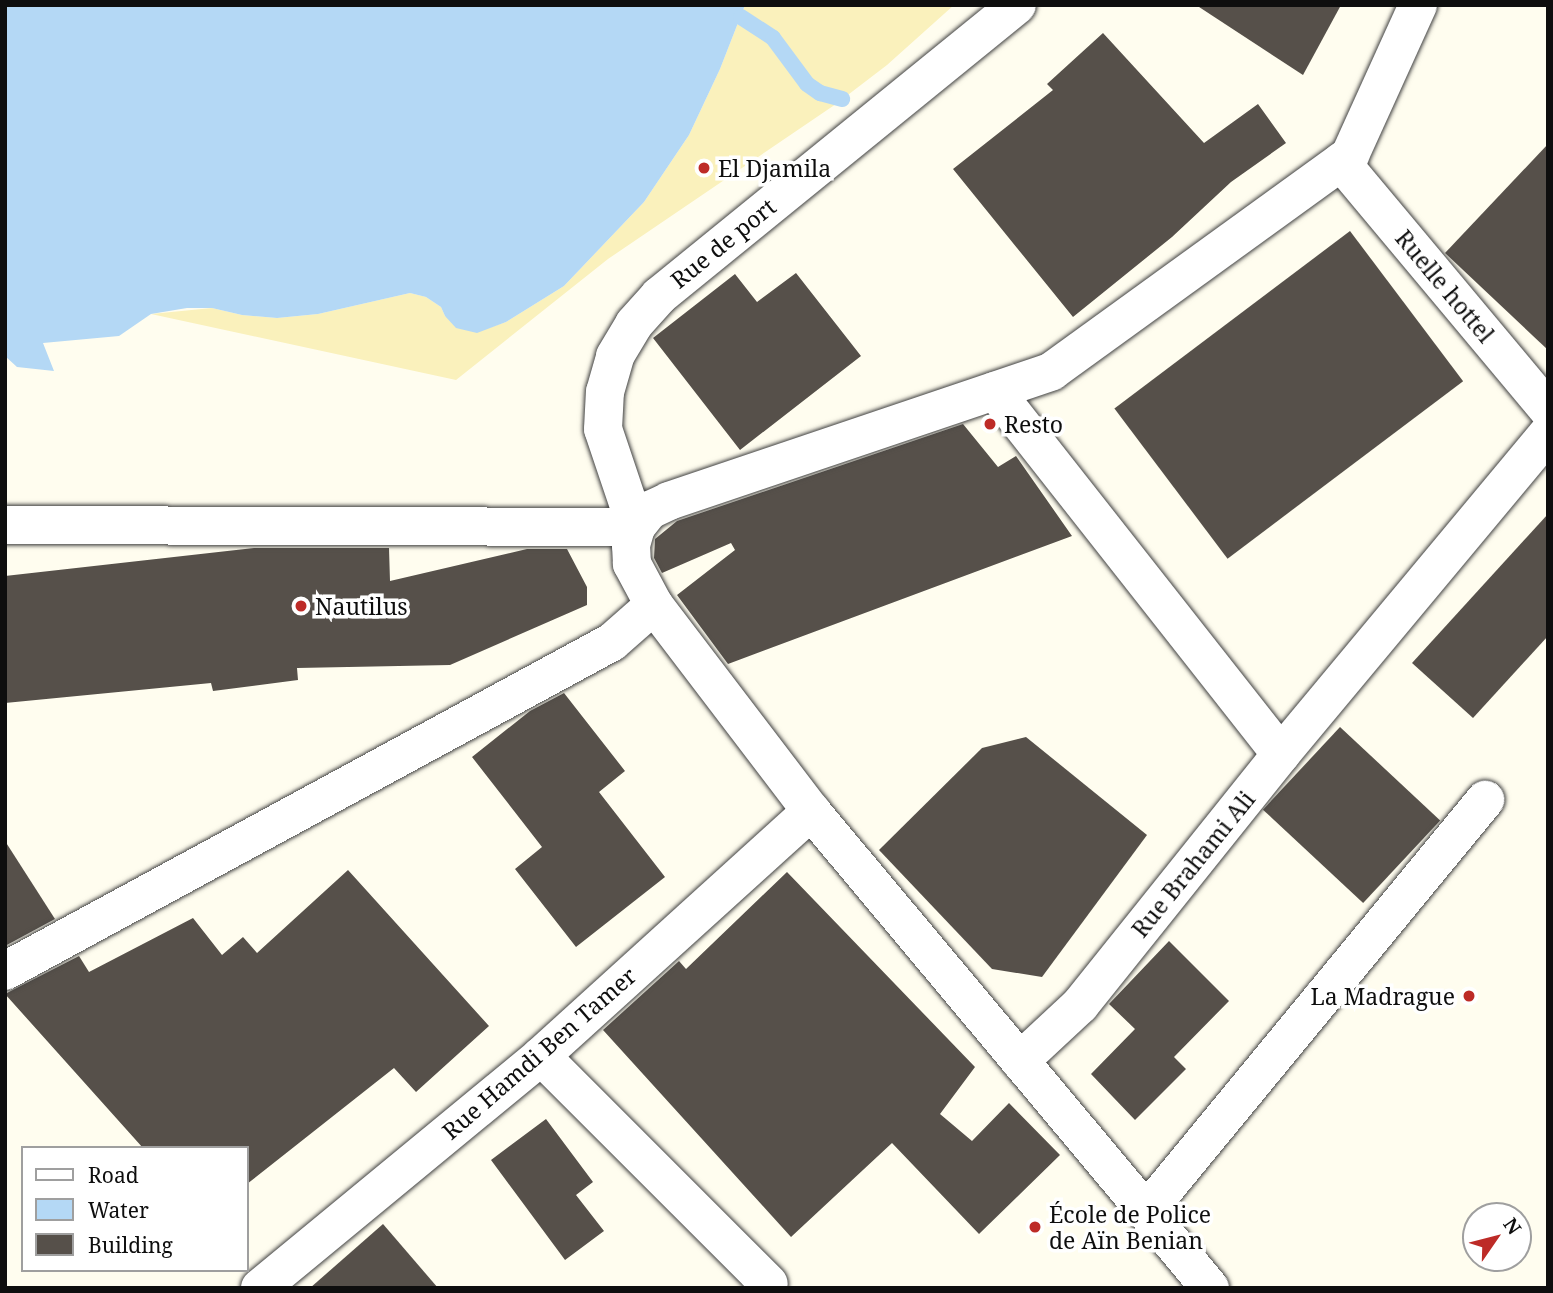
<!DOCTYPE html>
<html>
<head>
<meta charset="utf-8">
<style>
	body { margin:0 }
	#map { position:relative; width:1553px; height:1293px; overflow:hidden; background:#fffdef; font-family:"Noto Serif",serif }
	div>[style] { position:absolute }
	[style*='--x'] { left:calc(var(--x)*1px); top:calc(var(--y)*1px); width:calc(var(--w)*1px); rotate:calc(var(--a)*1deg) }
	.sand>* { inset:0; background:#faf1bc }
	.water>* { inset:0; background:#b4d8f5 }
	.stream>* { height:16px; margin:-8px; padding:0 8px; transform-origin:8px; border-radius:8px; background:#b4d8f5 }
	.building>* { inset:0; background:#56504a; transform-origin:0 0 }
	.roads { filter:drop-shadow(0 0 2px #414141) drop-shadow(0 0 2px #414141) }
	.minor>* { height:38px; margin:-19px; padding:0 19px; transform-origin:19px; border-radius:19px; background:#fff }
	.dots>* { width:19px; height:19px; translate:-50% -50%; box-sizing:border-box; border:4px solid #fff; border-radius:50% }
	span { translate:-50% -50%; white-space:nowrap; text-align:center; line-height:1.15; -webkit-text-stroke:7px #fff; paint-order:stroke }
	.poi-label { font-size:23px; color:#0e0e0e }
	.left { translate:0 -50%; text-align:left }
	.right { translate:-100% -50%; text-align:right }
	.street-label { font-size:23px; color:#0e0e0e }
	.frame { position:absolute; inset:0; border:7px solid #0e0e0e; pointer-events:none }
	.legend { position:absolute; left:21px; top:1146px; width:228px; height:126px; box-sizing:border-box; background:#fff; border:2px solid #9f9f9f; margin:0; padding:9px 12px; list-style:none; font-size:21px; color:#0e0e0e }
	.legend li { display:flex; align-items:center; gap:14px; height:35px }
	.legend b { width:35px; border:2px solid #9f9f9f }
	.north { position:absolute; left:1462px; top:1202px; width:70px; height:70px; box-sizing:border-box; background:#fff; border:2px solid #9f9f9f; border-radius:50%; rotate:55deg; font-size:19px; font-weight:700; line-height:28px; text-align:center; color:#0e0e0e }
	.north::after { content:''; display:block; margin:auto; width:24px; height:32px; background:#bd2b27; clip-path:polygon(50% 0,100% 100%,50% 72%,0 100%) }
</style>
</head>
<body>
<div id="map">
	<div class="sand">
		<i style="clip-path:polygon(745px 5px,954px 5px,887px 65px,836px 104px,608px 259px,456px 380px,151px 314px,212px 308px,242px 315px,277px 318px,318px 314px,410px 293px,426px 297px,441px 307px,445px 316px,477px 332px,506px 322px,564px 286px,644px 202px,689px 135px,720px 69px)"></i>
	</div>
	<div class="water">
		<i style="clip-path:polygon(5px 5px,745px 5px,720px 69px,689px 135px,644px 202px,564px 286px,506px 322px,477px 333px,456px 328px,445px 316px,441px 307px,426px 297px,410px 293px,318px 314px,277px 318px,242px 315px,212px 308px,187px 308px,151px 314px,119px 336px,43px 343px,54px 371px,17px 367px,5px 356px)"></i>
	</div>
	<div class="stream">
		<i style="--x:741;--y:17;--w:38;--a:33"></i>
		<i style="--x:773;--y:38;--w:57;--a:53.5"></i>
		<i style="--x:807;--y:84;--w:16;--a:35"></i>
		<i style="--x:820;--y:93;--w:23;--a:15"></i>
	</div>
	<div class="building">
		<i style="clip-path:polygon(1196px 5px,1341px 5px,1303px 75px)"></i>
		<i style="clip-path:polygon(1103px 33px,1204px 143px,1258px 104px,1286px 143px,1231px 182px,1172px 237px,1073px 317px,953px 169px,1053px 90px,1047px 84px)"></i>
		<i style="clip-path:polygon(1548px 144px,1548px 350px,1445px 253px)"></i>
		<i style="left:1350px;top:231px;width:188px;height:295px;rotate:53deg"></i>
		<i style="clip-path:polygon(796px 273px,861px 356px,740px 450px,653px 338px,735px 274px,757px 302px)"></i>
		<i style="clip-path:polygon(963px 424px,998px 467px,1016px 456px,1072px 536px,728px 664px,677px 595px,735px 550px,731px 543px,662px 573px,654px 558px,655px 539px,677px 521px)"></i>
		<i style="clip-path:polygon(1548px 514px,1548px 636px,1473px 718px,1412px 663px)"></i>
		<i style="clip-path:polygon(254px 548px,389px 548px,390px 581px,527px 549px,567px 549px,587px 587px,587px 605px,450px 665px,297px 668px,298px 680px,213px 691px,211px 683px,5px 703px,5px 576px)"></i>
		<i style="clip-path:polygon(564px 693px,625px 771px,599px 792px,665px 877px,576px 947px,515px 869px,542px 847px,472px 757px,530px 711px)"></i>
		<i style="left:1340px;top:727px;width:137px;height:113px;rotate:43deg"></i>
		<i style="clip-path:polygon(1026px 737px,1147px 835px,1042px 977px,992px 969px,879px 850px,982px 748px)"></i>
		<i style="clip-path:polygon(5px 841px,55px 919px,5px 946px)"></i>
		<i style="clip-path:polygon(348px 870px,489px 1026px,416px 1092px,394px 1068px,247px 1184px,247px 1148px,143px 1148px,5px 994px,79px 956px,89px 972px,193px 918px,222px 955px,243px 937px,257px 953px)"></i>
		<i style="clip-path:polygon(787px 872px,975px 1067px,940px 1114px,972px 1141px,1009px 1103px,1060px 1155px,979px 1234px,892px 1143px,791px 1237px,603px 1030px,679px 961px,686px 969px)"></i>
		<i style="clip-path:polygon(1169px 941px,1229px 1001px,1174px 1057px,1186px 1069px,1135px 1120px,1091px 1074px,1135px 1029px,1109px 1004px)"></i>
		<i style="clip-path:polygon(546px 1119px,593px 1182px,576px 1195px,604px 1231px,565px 1260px,491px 1160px)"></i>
		<i style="clip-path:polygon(383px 1224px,438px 1288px,310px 1288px)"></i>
	</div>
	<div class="roads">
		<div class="minor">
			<i style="--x:1341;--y:162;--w:323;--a:50.1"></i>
			<i style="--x:995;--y:391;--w:462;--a:51.8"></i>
			<i style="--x:5;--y:525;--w:631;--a:0.18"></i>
			<i style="--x:636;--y:527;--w:103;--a:-108.6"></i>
			<i style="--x:603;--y:429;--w:37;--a:-87"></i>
			<i style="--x:605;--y:392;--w:37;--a:-74"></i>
			<i style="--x:615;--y:356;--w:37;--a:-59"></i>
			<i style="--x:634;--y:324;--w:38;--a:-48"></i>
			<i style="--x:659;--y:296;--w:461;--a:-39.1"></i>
			<i style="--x:5;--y:971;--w:690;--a:-28.46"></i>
			<i style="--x:612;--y:642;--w:56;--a:-41.4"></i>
			<i style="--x:541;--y:1056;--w:322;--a:45"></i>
			<i style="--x:1020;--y:1061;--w:82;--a:-43"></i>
			<i style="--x:1080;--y:1005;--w:322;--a:-51.3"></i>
			<i style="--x:1281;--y:754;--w:418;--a:-50.2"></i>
			<i style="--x:1146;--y:1212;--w:534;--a:-50.55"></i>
			<i style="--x:260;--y:1288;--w:364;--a:-39.5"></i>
			<i style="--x:541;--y:1056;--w:365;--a:-42.2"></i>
			<i style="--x:1210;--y:1288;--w:622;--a:-129.91"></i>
			<i style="--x:811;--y:811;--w:259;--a:-127.3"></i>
			<i style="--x:654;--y:605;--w:47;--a:-118.2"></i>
			<i style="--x:632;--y:564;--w:19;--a:-93"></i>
			<i style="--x:631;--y:545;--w:19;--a:-74"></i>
			<i style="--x:636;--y:527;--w:22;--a:-51"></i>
			<i style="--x:650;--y:510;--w:21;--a:-25"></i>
			<i style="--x:669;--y:501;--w:404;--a:-18.7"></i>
			<i style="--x:1052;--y:371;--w:368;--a:-35.9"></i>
			<i style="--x:1350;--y:155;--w:165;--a:-65.6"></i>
		</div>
	</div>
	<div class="dots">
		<i style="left:704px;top:168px;background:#bd2b27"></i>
		<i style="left:990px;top:424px;background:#bd2b27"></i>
		<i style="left:301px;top:606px;background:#bd2b27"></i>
		<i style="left:1469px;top:996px;background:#bd2b27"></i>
		<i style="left:1035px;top:1227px;background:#bd2b27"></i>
	</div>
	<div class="poi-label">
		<span class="left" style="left:718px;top:168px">El Djamila</span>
		<span class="left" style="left:1004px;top:424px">Resto</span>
		<span class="left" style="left:315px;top:606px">Nautilus</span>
		<span class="right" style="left:1455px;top:996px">La Madrague</span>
		<span class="left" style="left:1049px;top:1227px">École de Police<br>de Aïn Benian</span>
	</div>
	<div class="street-label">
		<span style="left:723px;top:243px;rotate:-39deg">Rue de port</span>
		<span style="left:1445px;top:286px;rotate:50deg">Ruelle hottel</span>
		<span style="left:1193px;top:864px;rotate:-51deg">Rue Brahami Ali</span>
		<span style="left:539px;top:1053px;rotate:-41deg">Rue Hamdi Ben Tamer</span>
	</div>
	<div class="frame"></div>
	<ul class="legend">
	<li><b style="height:9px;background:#fff"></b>Road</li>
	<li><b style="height:19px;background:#b4d8f5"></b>Water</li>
	<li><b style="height:19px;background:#56504a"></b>Building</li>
	</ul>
	<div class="north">N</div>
</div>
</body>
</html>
